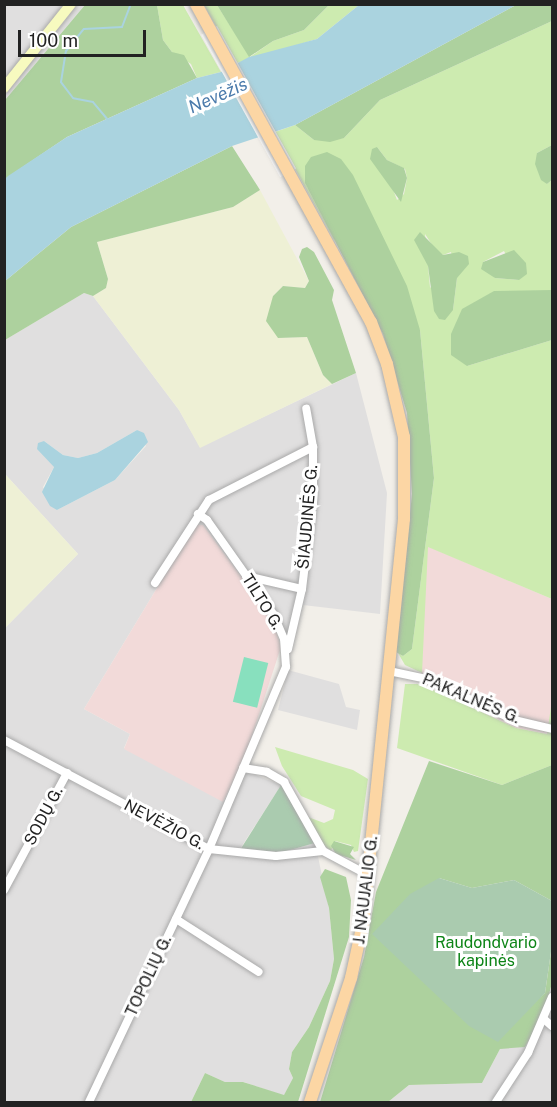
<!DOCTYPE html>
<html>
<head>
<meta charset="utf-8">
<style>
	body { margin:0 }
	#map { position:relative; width:557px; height:1107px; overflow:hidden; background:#f2efe9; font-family:"Public Sans",sans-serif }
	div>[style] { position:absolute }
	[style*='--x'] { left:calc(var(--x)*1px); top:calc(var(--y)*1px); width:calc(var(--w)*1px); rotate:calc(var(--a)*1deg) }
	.residential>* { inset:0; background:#e0dfdf }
	.commercial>* { inset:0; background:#f2dad9 }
	.farmland>* { inset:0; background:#eef0d5 }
	.grass>* { inset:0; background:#cdebb0 }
	.forest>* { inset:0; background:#add19e }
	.cemetery>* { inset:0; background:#aacbaf }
	.pitch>* { inset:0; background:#88e0be; transform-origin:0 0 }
	.water>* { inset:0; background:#aad3df }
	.pier>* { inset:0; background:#fff; transform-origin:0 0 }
	.stream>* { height:2px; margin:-1px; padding:0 1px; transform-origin:1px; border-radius:1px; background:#aad3df }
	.roads { filter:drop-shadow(0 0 2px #a9a9a9) drop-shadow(0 0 2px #a9a9a9) }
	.minor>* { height:8px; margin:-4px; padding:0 4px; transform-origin:4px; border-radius:4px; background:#fff }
	.secondary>* { height:10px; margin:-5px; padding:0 5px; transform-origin:5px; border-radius:5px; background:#f7fabf }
	.primary>* { height:12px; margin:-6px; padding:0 6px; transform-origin:6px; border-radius:6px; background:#fcd6a4 }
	span { translate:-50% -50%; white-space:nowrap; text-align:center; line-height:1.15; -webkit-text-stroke:6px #fff; paint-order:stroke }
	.street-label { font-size:16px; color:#222 }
	.park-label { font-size:16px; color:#0c8416 }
	.water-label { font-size:18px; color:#4a7aab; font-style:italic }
	.frame { position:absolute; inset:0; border:6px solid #222; pointer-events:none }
	.scale { position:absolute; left:18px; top:30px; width:128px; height:27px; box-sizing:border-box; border:3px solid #222; border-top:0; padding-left:8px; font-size:18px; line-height:21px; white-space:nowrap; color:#222; -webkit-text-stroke:4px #fff; paint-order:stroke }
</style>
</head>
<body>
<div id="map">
	<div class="residential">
		<i style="clip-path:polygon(5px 5px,85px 5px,5px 100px)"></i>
		<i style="clip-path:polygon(evenodd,84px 293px,93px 296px,179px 410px,200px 447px,356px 373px,387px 493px,380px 614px,303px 605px,295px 633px,276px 633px,272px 618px,203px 526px,195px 525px,84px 709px,130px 734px,124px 748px,224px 801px,237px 774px,251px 773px,281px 785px,240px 849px,283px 852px,315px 843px,329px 908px,334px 959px,330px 981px,309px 1027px,292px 1052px,289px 1069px,293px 1078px,284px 1096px,244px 1082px,225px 1082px,205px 1073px,191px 1102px,5px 1102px,5px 628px,78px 554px,5px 474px,5px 340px,84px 293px,137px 430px,146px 446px,115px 480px,57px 510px,43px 487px,54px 467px,44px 441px,63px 455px,78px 458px,97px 453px,137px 430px)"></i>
		<i style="clip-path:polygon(288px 670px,339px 684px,346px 707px,360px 710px,357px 730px,278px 710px)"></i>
		<i style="clip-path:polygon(552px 983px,552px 1102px,388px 1102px,409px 1085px,482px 1083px,500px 1049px,544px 1013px)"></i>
	</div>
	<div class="commercial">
		<i style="clip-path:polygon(195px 525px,203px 525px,272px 618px,281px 647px,244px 760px,223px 802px,124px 749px,130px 734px,84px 709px)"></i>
		<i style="clip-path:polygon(427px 546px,552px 599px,552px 700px,548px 734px,516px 728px,421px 684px)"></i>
	</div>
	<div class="farmland">
		<i style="clip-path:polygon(260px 190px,309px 281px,305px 288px,283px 286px,273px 296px,279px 338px,307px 337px,323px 375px,332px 384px,200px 448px,179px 410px,93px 296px,106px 288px,108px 279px,97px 242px,233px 207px)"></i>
		<i style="clip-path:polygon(5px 474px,78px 554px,5px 628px)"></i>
	</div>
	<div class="grass">
		<i style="clip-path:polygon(157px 5px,183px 5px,221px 72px,197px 78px,191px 64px,172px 52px,163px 40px)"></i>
		<i style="clip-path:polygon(204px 5px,217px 5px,250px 57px,273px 41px,304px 30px,329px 5px,359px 5px,317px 39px,237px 63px)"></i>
		<i style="clip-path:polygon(evenodd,552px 21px,552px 145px,537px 153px,547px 184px,552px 180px,552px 290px,467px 366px,552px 340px,552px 599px,428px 547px,422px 673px,405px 665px,398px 653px,403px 656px,412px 649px,434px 478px,420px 330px,305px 183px,330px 225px,335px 242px,275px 132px,295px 125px,314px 140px,344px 138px,380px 100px,552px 21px,377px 147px,387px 160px,405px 169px,407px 178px,404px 194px,397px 200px,377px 147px,552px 21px,425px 234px,436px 251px,443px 255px,451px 252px,457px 278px,453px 310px,430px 287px,425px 234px,552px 21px,504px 251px,519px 280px,495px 278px,483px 262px,504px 251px)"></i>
		<i style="clip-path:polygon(405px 684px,421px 684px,516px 728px,547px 734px,552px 700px,552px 765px,502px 785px,397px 748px)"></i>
		<i style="clip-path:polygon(275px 747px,353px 770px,368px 779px,358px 851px,354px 852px,351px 845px,335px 841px,331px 851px,324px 845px,308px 817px,324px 823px,333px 819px,335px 810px,301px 796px,282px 766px)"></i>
	</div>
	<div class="forest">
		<i style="clip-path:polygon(85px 5px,157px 5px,163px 40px,172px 52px,184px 55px,197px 78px,67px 137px,5px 179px,5px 100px)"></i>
		<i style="clip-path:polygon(217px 5px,329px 5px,304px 30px,273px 41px,249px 57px)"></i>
		<i style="clip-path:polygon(516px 5px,552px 5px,552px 21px,380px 100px,344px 138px,330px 142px,314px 140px,295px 125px)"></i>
		<i style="clip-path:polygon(552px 145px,552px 180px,547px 184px,541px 180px,535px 164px,537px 153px)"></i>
		<i style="clip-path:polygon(232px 146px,260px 190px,233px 207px,97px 242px,108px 279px,106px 288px,93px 296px,84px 293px,5px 340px,5px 281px,71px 227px)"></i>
		<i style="clip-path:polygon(377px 147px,387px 160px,404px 168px,407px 178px,401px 202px,370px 159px,372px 149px)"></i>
		<i style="clip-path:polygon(327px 152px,341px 159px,353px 175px,407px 286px,420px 330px,434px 478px,412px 649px,403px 656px,396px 652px,412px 494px,407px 413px,383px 334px,305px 183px,305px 166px,311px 157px)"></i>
		<i style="clip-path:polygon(420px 232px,443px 255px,459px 252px,468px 256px,469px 264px,457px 278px,453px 310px,445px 320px,439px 319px,434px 311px,428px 266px,414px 240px)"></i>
		<i style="clip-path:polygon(307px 247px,314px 252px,334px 290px,332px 300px,356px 373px,332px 384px,323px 375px,307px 337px,278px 338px,266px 321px,273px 296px,283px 286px,305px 288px,309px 281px,299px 257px,302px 249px)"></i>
		<i style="clip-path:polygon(514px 250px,526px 263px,527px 274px,519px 280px,495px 278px,481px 269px,483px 262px)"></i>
		<i style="clip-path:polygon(552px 290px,552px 340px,467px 366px,451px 355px,451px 334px,462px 309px,494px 291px)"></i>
		<i style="clip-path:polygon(429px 761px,502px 785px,552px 765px,552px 909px,552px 901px,514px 880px,472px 888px,439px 878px,529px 1007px,545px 993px,552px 945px,552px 983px,544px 1013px,525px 1047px,500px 1049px,482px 1083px,409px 1085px,388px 1102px,320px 1102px,364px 957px,376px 892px)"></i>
		<i style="clip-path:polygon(334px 841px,354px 847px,350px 854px,356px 860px,336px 854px,331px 846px)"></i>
		<i style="clip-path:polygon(325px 869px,346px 877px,351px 900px,349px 937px,298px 1102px,191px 1102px,205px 1073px,225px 1082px,243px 1082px,284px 1095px,293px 1078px,289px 1069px,292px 1052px,309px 1027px,330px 981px,334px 959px,329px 908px,320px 877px)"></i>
	</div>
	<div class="cemetery">
		<i style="clip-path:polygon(281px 785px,315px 843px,283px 852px,240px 850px)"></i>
		<i style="clip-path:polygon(439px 878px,472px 888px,514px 880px,552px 901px,552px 945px,545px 993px,498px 1042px,469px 1026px,372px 934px,410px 894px)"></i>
	</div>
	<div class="pitch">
		<i style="left:244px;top:657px;width:25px;height:46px;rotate:14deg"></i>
	</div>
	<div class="water">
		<i style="clip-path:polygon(359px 5px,516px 5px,295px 125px,232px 146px,71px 227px,5px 281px,5px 179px,8px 176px,67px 137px,197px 78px,221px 72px,249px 57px,317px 39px)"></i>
		<i style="clip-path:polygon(137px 430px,144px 433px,148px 442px,115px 480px,57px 510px,50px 506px,42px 492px,54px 467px,37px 449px,38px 443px,44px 441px,63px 455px,78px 458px,97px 453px)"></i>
	</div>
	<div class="pier">
		<i style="left:217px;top:26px;width:163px;height:18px;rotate:61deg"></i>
	</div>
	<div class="stream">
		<i style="--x:108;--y:120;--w:23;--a:-130"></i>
		<i style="--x:93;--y:102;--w:20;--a:-169"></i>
		<i style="--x:73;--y:98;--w:20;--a:-127"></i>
		<i style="--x:61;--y:82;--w:31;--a:-81"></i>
		<i style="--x:66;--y:51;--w:28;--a:-51"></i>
		<i style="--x:84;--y:29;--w:38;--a:-3"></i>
		<i style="--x:122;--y:27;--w:25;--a:-69"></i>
	</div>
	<div class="roads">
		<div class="minor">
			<i style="--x:246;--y:576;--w:57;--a:13.1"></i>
			<i style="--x:155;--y:583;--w:99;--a:-57"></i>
			<i style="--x:209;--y:500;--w:117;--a:-27"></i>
			<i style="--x:288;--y:649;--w:62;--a:-76.9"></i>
			<i style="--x:302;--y:589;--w:92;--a:-83.1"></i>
			<i style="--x:313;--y:498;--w:51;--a:-90"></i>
			<i style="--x:313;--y:447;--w:39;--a:-100"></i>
			<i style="--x:389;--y:671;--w:38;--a:12"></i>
			<i style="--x:426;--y:679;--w:97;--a:25"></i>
			<i style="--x:514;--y:720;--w:39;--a:13"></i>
			<i style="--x:4;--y:740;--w:232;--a:28"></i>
			<i style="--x:209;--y:849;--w:67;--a:6"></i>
			<i style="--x:276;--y:856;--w:47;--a:-6.1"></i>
			<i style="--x:323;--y:851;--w:51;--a:28.1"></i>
			<i style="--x:243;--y:768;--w:24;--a:9"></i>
			<i style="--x:267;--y:772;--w:20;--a:30"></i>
			<i style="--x:284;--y:782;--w:79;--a:60.5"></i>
			<i style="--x:4;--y:890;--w:133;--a:-61.7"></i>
			<i style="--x:176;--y:919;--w:98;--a:32.6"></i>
			<i style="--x:545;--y:1020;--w:9;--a:41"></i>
			<i style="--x:89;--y:1102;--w:280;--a:-64.6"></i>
			<i style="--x:209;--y:849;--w:198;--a:-67.1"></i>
			<i style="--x:286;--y:667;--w:28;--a:-94"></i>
			<i style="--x:284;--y:639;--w:26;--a:-113"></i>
			<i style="--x:274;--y:615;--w:116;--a:-125.2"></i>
			<i style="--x:207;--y:520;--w:11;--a:-146"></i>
			<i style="--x:496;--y:1102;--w:59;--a:-56.9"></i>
			<i style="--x:528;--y:1053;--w:61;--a:-66.8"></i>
		</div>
		<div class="secondary">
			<i style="--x:4;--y:88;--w:107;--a:-51.4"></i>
		</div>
		<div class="primary">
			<i style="--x:196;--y:4;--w:363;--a:61.2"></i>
			<i style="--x:371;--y:322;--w:45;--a:69.1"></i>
			<i style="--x:387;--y:364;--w:75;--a:76.9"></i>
			<i style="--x:404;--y:437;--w:82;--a:90"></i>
			<i style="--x:404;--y:519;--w:406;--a:95.8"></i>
			<i style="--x:363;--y:923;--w:56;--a:102.3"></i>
			<i style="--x:351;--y:978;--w:131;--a:108.3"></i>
		</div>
	</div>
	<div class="street-label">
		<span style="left:308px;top:517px;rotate:-85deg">ŠIAUDINĖS G.</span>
		<span style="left:262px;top:602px;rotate:58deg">TILTO G.</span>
		<span style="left:471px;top:699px;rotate:23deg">PAKALNĖS G.</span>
		<span style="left:44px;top:816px;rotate:-62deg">SODŲ G.</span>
		<span style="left:164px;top:825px;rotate:28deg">NEVĖŽIO G.</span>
		<span style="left:366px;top:890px;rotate:-83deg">J. NAUJALIO G.</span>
		<span style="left:149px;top:976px;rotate:-65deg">TOPOLIŲ G.</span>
	</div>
	<div class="park-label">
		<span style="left:486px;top:952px">Raudondvario<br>kapinės</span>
	</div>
	<div class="water-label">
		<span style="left:218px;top:96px;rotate:-24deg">Nevėžis</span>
	</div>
	<div class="frame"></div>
	<div class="scale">100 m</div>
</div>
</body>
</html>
